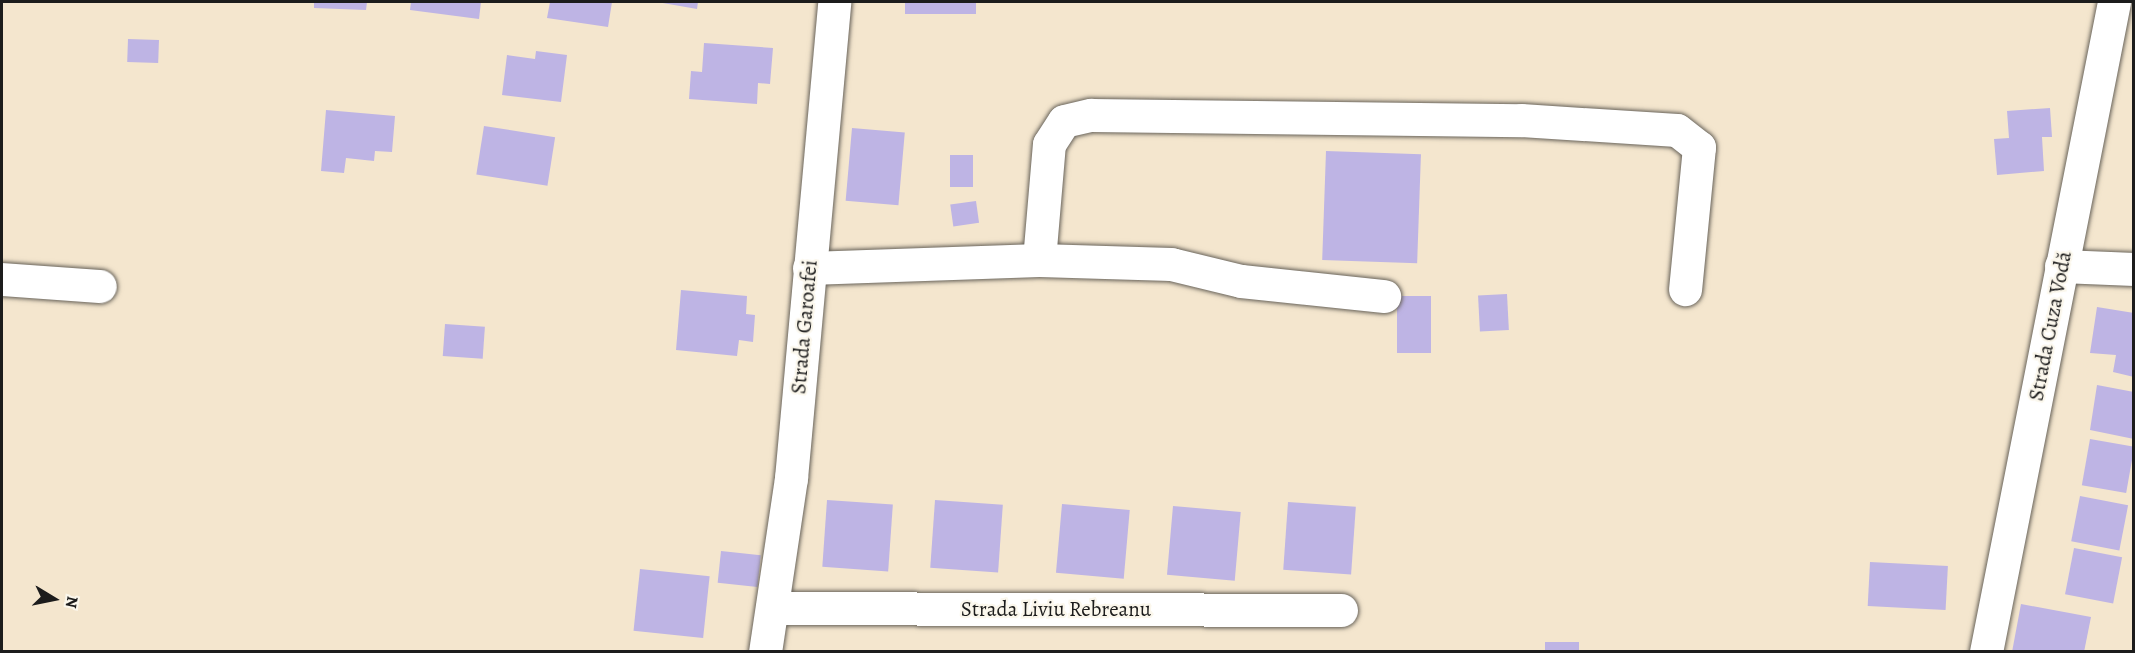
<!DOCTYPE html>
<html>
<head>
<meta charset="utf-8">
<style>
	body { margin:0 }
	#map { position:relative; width:2135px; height:653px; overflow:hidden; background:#f4e6ce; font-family:Alegreya,serif }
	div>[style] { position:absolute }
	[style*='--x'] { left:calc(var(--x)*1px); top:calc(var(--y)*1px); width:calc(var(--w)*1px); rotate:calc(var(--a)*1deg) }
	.building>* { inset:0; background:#beb4e4; transform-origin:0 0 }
	.roads { filter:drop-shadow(0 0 2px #68635a) drop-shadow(0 0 2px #68635a) }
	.minor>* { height:33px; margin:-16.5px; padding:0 16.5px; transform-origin:16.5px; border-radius:16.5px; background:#fff }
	span { translate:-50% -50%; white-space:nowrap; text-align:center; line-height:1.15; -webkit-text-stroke:4.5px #fbf7ec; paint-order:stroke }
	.street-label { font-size:21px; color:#1c1c1c }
	.frame { position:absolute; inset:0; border:3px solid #1c1c1c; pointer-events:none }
	.north { position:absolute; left:24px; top:569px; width:60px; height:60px; -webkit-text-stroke:4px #fbf7ec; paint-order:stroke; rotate:100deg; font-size:16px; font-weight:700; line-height:24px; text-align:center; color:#1c1c1c }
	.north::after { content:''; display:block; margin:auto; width:21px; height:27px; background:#1c1c1c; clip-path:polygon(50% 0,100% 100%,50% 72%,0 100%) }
</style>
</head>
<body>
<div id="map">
	<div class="building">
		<i style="clip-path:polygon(314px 2px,367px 2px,366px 10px,314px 8px)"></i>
		<i style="clip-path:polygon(411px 2px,481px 2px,479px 19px,410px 10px)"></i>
		<i style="clip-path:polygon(550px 2px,612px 2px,608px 27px,547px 18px)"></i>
		<i style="clip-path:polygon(657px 2px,698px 2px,697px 9px)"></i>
		<i style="left:905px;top:2px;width:71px;height:12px"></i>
		<i style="left:128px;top:39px;width:31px;height:23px;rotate:2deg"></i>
		<i style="clip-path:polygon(704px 43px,773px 48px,770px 84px,758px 83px,757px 104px,689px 99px,691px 71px,702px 72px)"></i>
		<i style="clip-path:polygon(536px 51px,567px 55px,561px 102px,502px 95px,507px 55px,535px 59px)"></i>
		<i style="clip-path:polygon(2050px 108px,2052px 137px,2042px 137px,2044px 171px,1997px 175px,1994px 139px,2009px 138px,2007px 111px)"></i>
		<i style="clip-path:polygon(326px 110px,395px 116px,392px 152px,375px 151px,374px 161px,346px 158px,344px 173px,321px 171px)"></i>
		<i style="left:484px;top:126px;width:72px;height:49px;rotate:9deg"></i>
		<i style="left:852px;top:128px;width:53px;height:73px;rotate:5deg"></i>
		<i style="left:1326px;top:151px;width:95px;height:109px;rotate:2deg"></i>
		<i style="left:950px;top:155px;width:23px;height:32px"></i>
		<i style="left:976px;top:201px;width:22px;height:26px;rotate:82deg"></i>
		<i style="clip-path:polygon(681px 290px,747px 296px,746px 314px,755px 315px,753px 342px,739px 340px,737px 356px,676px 350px)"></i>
		<i style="left:1507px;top:294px;width:36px;height:29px;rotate:87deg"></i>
		<i style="left:1397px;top:296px;width:34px;height:57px"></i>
		<i style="clip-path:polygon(2097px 307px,2134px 313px,2134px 377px,2113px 372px,2116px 355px,2090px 353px)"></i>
		<i style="left:445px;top:324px;width:40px;height:32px;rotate:4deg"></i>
		<i style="clip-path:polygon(2097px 385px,2134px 392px,2134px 439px,2090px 430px)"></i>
		<i style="left:2090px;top:439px;width:45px;height:47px;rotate:10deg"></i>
		<i style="left:2080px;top:496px;width:49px;height:46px;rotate:11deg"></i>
		<i style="left:827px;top:500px;width:66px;height:67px;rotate:4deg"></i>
		<i style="left:935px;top:500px;width:68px;height:68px;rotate:4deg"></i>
		<i style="left:1288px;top:502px;width:68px;height:68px;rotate:4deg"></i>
		<i style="left:1062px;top:504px;width:68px;height:69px;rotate:5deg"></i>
		<i style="left:1173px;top:506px;width:68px;height:69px;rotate:5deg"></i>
		<i style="left:2074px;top:548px;width:49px;height:47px;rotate:11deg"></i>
		<i style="left:721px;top:551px;width:40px;height:32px;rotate:6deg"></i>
		<i style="left:1870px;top:562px;width:78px;height:44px;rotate:3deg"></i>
		<i style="left:640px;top:569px;width:70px;height:62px;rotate:6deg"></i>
		<i style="clip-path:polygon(2021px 604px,2091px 617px,2084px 652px,2012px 652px)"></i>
		<i style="left:1545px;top:642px;width:34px;height:10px"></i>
	</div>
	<div class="roads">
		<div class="minor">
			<i style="--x:1039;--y:260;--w:132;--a:1.7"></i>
			<i style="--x:1171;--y:264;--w:72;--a:13.7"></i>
			<i style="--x:1241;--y:281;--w:144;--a:6"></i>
			<i style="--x:2061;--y:266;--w:73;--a:2.4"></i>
			<i style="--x:809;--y:268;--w:230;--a:-2"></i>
			<i style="--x:1039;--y:260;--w:116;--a:-85.1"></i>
			<i style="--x:1049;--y:144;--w:27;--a:-57"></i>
			<i style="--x:1064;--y:121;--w:28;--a:-13"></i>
			<i style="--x:1091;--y:115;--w:430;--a:0.7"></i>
			<i style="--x:1521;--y:120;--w:156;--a:3.7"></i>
			<i style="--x:1677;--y:130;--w:28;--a:38"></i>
			<i style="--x:1699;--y:147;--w:143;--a:95.6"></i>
			<i style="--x:2;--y:279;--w:98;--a:4.1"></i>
			<i style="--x:772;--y:608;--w:569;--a:0.2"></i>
			<i style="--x:765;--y:652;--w:176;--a:-81.5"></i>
			<i style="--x:791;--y:478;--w:478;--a:-84.8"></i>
			<i style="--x:1986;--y:652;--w:662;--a:-78.86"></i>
		</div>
	</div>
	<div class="street-label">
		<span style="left:2050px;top:326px;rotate:-79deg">Strada Cuza Vodă</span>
		<span style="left:804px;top:327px;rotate:-85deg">Strada Garoafei</span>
		<span style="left:1056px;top:609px">Strada Liviu Rebreanu</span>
	</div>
	<div class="frame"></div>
	<div class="north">N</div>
</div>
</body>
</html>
